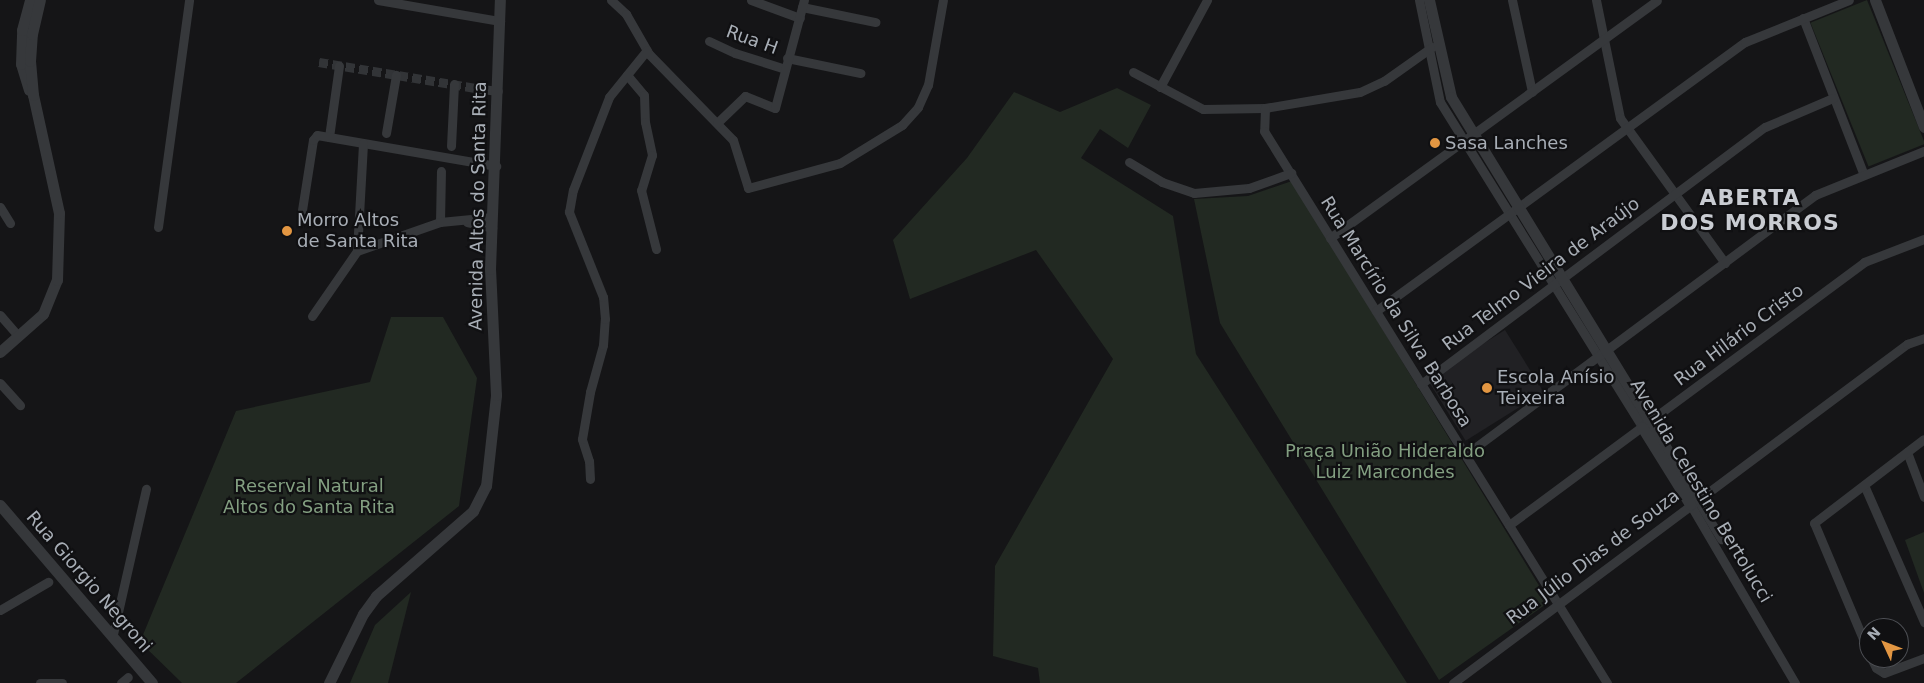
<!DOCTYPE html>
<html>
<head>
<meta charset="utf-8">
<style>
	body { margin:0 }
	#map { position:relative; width:1924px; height:683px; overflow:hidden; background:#151517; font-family:"DejaVu Sans",sans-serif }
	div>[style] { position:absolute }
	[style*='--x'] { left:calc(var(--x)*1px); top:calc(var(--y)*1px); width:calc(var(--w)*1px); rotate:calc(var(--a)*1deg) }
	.built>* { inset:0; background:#212124; transform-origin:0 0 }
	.green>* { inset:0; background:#222922; transform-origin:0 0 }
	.minor-tunnel>* { height:9px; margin-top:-4.5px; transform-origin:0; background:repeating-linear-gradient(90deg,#323437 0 9px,transparent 0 13.5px) }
	.minor>* { height:9px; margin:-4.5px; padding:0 4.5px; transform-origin:4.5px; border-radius:4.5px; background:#36383b }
	.tertiary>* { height:11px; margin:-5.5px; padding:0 5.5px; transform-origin:5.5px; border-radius:5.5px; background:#36383b }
	.dots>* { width:14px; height:14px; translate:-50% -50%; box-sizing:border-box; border:2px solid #101012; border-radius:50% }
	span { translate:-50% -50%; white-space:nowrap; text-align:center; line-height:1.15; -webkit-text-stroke:4.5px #101012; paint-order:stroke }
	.street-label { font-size:18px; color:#a8aeb6 }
	.poi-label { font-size:18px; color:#a8aeb6 }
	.left { translate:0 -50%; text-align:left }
	.park-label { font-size:18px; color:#839f81 }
	.district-label { font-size:22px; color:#c9ccd2; font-weight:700; letter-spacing:1px }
	.north { position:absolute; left:1859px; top:618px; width:50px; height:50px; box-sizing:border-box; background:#101012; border:1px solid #4d4f54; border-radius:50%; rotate:313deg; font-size:14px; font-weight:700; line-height:20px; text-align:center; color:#a8aeb6 }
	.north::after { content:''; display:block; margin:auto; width:18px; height:22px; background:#e29642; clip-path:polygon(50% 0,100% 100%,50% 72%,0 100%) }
</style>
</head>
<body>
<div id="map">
	<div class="built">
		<i style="left:1505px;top:330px;width:73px;height:92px;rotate:58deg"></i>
	</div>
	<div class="green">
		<i style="left:1867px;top:0;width:155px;height:61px;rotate:68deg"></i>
		<i style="clip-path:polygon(1117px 88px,1151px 105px,1128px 148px,1100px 129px,1081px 158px,1173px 216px,1196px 354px,1407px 683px,1040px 683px,1038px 668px,993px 656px,995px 566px,1113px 359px,1036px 250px,910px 299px,893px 240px,967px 158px,1014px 92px,1060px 112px)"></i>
		<i style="clip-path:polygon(1292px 181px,1549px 602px,1439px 680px,1220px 323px,1194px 199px,1248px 196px)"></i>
		<i style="clip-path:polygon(391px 317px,443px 317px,477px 378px,459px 506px,236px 683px,182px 683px,140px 642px,236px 411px,370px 382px)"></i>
		<i style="clip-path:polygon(1924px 532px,1924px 593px,1905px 540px)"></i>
		<i style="clip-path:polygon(411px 592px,388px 683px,350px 683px,375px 625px)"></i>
	</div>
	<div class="minor-tunnel">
		<i style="--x:319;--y:62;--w:165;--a:9.4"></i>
	</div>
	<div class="minor">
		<i style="--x:378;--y:0;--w:124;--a:9.8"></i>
		<i style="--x:611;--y:0;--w:21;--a:43"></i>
		<i style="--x:626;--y:14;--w:46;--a:60.1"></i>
		<i style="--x:649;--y:54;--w:120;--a:45.7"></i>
		<i style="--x:733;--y:140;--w:50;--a:72.6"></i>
		<i style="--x:748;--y:188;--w:95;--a:-15.2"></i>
		<i style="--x:840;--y:163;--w:73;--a:-31.5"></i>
		<i style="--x:902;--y:125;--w:24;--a:-48"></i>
		<i style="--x:918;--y:107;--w:24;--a:-66"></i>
		<i style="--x:928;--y:85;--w:86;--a:-80"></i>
		<i style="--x:751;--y:0;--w:52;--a:20.2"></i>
		<i style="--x:1419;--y:0;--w:104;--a:78.4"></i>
		<i style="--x:1440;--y:102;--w:383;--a:58.1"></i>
		<i style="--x:1512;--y:0;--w:94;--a:77.7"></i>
		<i style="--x:1596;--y:0;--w:120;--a:78.5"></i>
		<i style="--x:1620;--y:118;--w:179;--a:54.1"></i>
		<i style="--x:802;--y:7;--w:75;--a:11.6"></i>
		<i style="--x:1803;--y:18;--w:168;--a:68.8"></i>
		<i style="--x:709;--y:41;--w:29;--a:25"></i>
		<i style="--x:735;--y:53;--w:52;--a:17.7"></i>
		<i style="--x:787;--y:58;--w:75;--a:11.6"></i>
		<i style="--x:1133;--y:72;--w:79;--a:27.9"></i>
		<i style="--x:1203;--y:109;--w:62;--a:-0.9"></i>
		<i style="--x:1265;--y:108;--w:96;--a:-9.6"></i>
		<i style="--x:1360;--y:92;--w:26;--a:-25"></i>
		<i style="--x:1384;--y:81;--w:59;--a:-35.3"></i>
		<i style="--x:627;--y:75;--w:26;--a:50"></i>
		<i style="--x:644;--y:95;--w:27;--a:88"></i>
		<i style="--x:645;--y:122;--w:34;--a:78"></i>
		<i style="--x:652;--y:155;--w:37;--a:107"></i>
		<i style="--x:641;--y:190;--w:61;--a:75.7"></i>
		<i style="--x:1160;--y:87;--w:99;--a:-61.6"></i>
		<i style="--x:482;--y:89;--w:16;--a:7"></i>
		<i style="--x:1265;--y:108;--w:23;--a:92"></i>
		<i style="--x:1264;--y:131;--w:650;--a:58.14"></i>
		<i style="--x:717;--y:123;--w:39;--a:-44"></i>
		<i style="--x:745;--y:96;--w:32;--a:22"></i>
		<i style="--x:775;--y:108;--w:112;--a:-75"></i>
		<i style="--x:386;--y:133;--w:59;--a:-80.2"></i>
		<i style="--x:329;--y:137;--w:72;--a:-82"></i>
		<i style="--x:451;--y:146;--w:62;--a:-87.2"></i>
		<i style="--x:1129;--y:162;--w:39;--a:31"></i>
		<i style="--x:1162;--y:182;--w:34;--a:19"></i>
		<i style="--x:1194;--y:193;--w:55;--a:-5.2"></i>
		<i style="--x:1249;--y:188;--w:45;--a:-19.7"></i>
		<i style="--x:0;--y:207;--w:19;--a:58"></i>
		<i style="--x:302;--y:210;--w:71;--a:-81.1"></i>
		<i style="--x:313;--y:140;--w:6;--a:-51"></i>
		<i style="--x:317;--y:135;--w:182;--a:9.8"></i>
		<i style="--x:440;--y:222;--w:51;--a:-88.9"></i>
		<i style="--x:467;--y:222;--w:26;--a:13"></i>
		<i style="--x:158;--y:227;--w:229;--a:-82.2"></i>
		<i style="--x:1330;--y:238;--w:404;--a:-36"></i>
		<i style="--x:357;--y:251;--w:108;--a:-86.8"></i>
		<i style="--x:1376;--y:311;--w:457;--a:-36.1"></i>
		<i style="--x:1745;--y:42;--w:112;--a:-22"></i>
		<i style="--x:0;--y:315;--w:28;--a:49"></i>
		<i style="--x:312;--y:316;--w:79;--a:-55.3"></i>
		<i style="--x:357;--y:251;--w:88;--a:-19.3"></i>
		<i style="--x:440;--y:222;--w:52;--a:-5.5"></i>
		<i style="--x:0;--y:383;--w:30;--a:48"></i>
		<i style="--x:1421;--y:384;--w:429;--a:-36.8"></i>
		<i style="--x:1765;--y:127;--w:74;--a:-23.1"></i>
		<i style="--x:1907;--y:452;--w:48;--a:69.3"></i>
		<i style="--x:1465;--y:455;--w:436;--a:-36.6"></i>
		<i style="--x:1815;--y:195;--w:118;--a:-22"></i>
		<i style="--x:590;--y:479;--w:18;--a:-93"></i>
		<i style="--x:589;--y:461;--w:23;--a:-108"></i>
		<i style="--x:582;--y:439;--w:48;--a:-80.3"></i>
		<i style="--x:590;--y:392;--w:49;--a:-74.5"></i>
		<i style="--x:603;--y:345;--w:26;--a:-86"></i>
		<i style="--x:605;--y:319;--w:22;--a:-95"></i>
		<i style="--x:603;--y:297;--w:92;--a:-111.8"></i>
		<i style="--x:569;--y:212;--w:22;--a:-80"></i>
		<i style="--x:573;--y:190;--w:100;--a:-68.8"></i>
		<i style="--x:609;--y:97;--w:60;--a:-51"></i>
		<i style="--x:1864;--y:485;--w:150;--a:66.3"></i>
		<i style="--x:1697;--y:499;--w:47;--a:59"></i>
		<i style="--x:1690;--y:504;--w:208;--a:59.6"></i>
		<i style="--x:1509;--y:525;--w:442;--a:-36.5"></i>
		<i style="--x:1864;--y:262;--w:64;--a:-21"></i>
		<i style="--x:0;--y:610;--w:56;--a:-30.3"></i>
		<i style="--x:113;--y:634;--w:149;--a:-77.2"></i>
		<i style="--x:1869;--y:653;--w:141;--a:-112.9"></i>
		<i style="--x:1814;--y:523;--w:138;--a:-37.4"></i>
		<i style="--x:1871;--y:658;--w:11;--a:63"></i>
		<i style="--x:1876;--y:668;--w:9;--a:32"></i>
		<i style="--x:1884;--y:673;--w:43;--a:-20.6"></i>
		<i style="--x:40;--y:683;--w:22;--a:0"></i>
		<i style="--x:121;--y:683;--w:9;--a:-41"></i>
		<i style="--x:1453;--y:683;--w:567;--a:-36.75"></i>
		<i style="--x:1907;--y:344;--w:18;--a:-19"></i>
	</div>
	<div class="tertiary">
		<i style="--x:1429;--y:0;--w:99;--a:77.2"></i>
		<i style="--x:1451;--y:97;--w:471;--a:58.5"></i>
		<i style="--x:1875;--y:0;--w:136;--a:68.9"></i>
		<i style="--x:29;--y:90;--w:27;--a:-107"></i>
		<i style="--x:21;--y:64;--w:34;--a:-88"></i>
		<i style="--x:22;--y:30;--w:31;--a:-75"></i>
		<i style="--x:0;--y:352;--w:57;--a:-41.5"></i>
		<i style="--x:43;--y:314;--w:37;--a:-68"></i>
		<i style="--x:57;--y:280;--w:67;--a:-88.3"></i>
		<i style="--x:59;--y:213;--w:121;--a:-102.4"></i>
		<i style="--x:33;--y:95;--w:34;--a:-95"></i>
		<i style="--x:30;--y:61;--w:27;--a:-86"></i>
		<i style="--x:32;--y:34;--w:35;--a:-77"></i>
		<i style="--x:1642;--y:427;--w:91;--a:58.1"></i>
		<i style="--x:0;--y:505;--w:234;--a:49.5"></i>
		<i style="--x:329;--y:683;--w:77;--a:-63.8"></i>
		<i style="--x:363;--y:614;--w:22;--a:-54"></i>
		<i style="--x:376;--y:596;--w:129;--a:-41.2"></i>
		<i style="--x:473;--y:511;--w:28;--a:-63"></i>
		<i style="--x:486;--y:486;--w:92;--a:-83.7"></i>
		<i style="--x:496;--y:395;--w:126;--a:-92.7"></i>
		<i style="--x:490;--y:269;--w:269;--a:-87.9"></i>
	</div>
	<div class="dots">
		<i style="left:1435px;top:143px;background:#e29642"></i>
		<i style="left:287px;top:231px;background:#e29642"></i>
		<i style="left:1487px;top:388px;background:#e29642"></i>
	</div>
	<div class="street-label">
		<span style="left:752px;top:40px;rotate:20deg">Rua H</span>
		<span style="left:478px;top:206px;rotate:-89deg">Avenida Altos do Santa Rita</span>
		<span style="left:1541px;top:274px;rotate:-37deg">Rua Telmo Vieira de Araújo</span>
		<span style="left:1396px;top:312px;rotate:58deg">Rua Marcírio da Silva Barbosa</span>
		<span style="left:1739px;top:335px;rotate:-37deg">Rua Hilário Cristo</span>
		<span style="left:1701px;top:491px;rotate:59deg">Avenida Celestino Bertolucci</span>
		<span style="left:1593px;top:557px;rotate:-37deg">Rua Júlio Dias de Souza</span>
		<span style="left:89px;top:582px;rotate:49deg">Rua Giorgio Negroni</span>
	</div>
	<div class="poi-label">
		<span class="left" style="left:1445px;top:143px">Sasa Lanches</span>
		<span class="left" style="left:297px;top:231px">Morro Altos<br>de Santa Rita</span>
		<span class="left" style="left:1497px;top:388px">Escola Anísio<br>Teixeira</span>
	</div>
	<div class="park-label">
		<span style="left:1385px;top:462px">Praça União Hideraldo<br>Luiz Marcondes</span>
		<span style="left:309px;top:497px">Reserval Natural<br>Altos do Santa Rita</span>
	</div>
	<div class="district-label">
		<span style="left:1750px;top:210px">ABERTA<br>DOS MORROS</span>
	</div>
	<div class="north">N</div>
</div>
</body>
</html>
